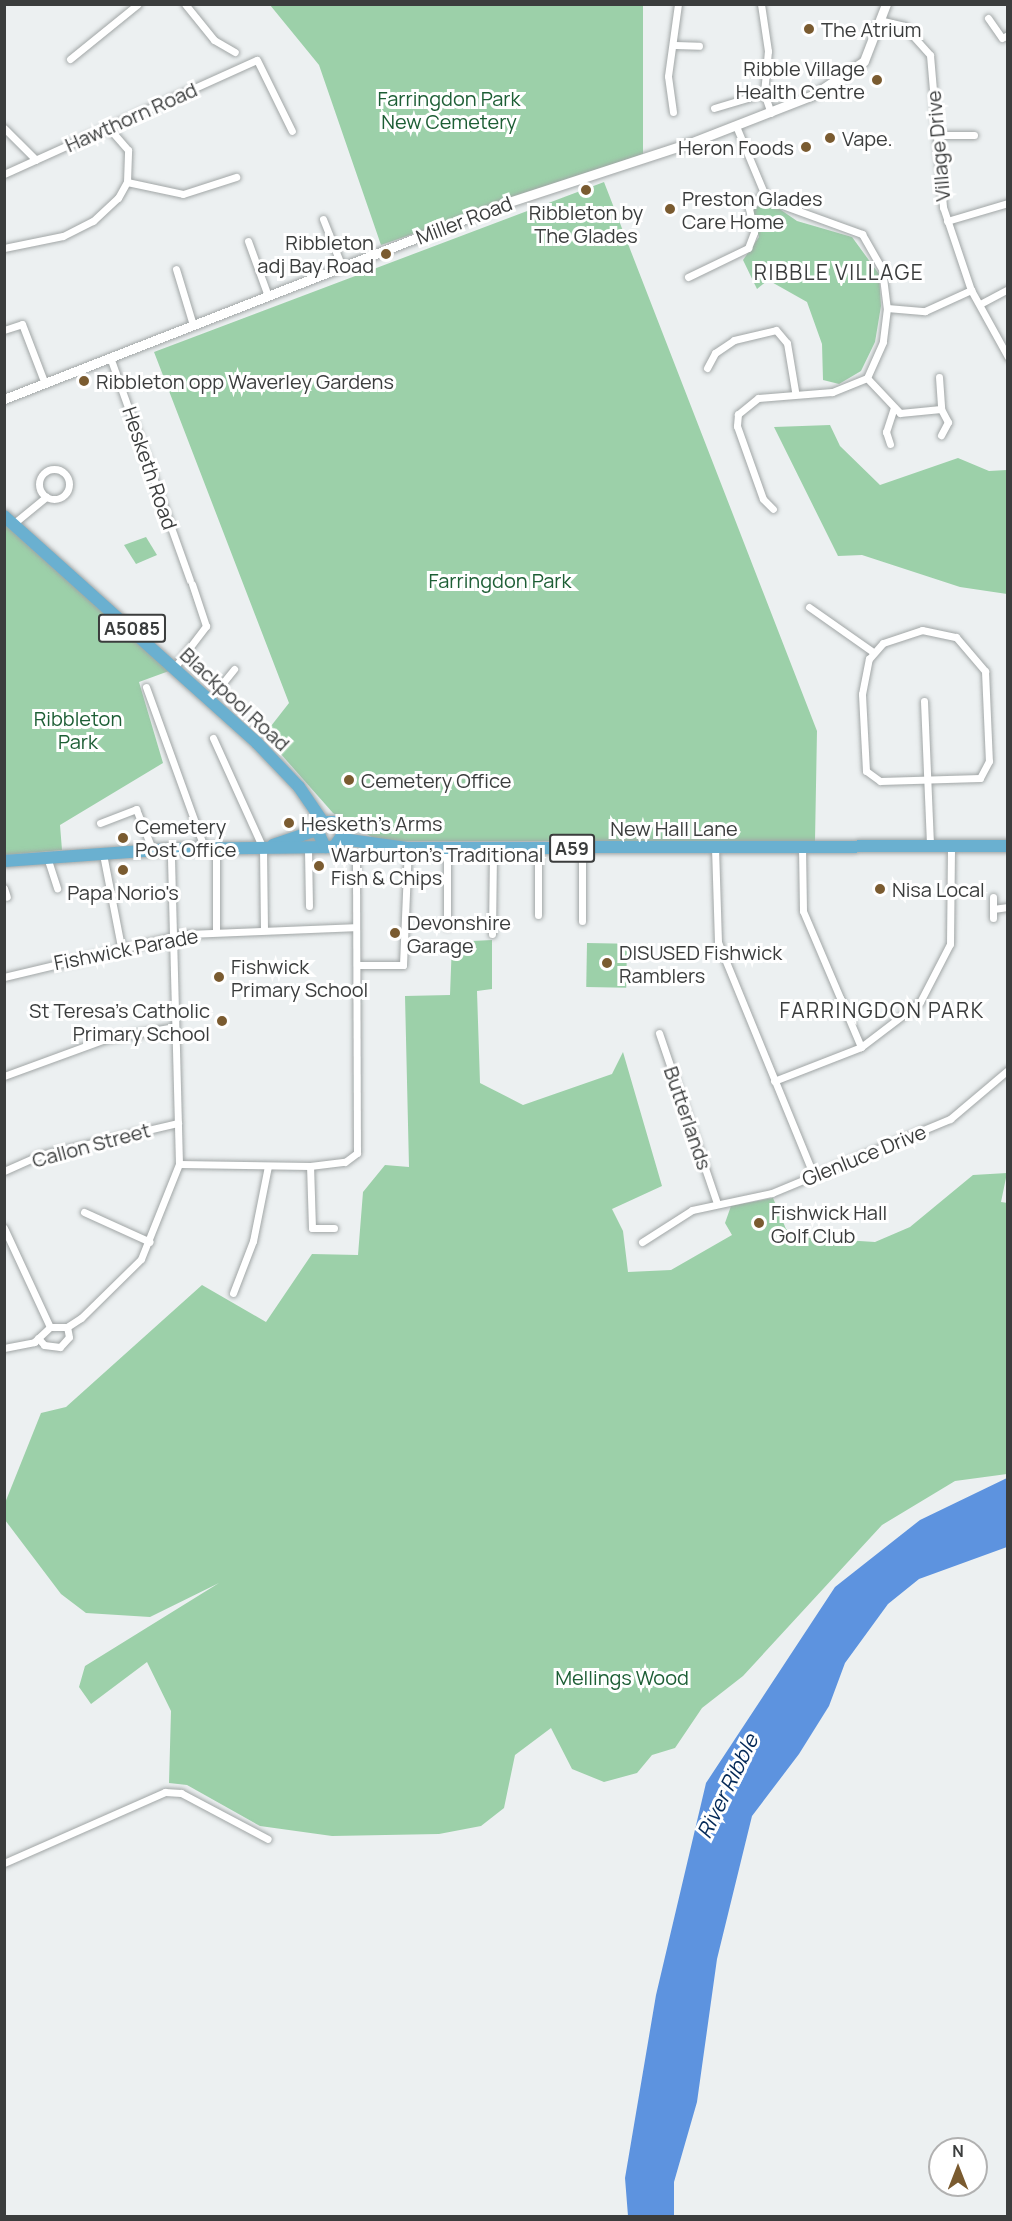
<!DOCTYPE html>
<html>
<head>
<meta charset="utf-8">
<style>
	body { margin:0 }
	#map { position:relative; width:1012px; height:2221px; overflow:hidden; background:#ecf0f1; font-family:Manrope,sans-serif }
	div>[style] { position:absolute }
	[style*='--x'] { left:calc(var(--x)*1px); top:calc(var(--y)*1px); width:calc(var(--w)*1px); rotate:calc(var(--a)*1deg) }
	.green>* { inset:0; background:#9cd0a9; transform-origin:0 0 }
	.water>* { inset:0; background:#5d93df }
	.roads { filter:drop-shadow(0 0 2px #a1a6a6) drop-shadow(0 0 2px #a1a6a6) }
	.minor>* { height:7px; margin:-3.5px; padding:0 3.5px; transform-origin:3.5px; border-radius:3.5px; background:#fff }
	.minor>.ring { margin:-3.5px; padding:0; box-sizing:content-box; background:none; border:7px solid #fff; border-radius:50% }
	.tertiary>* { height:9px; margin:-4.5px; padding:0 4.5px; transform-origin:4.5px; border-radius:4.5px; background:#fff }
	.trunk>* { height:12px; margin:-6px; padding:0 6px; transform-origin:6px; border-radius:6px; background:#6ab0d0 }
	.dots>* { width:16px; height:16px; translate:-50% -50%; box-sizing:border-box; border:3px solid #fff; border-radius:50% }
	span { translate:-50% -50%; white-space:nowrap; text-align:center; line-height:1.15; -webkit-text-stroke:6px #fff; paint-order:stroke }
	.shield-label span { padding:2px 4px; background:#fff; border:2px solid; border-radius:4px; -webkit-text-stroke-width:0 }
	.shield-label { font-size:18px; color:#3b3d3d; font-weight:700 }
	.poi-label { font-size:20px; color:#3b3d3d }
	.left { translate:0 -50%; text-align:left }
	.right { translate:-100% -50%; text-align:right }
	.park-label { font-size:20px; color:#1d5e35 }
	.street-label { font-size:20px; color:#3b3d3d }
	.neighbourhood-label { font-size:21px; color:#3b3d3d; letter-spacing:1.5px }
	.water-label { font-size:21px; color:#032857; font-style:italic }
	.frame { position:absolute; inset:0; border:6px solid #3b3d3d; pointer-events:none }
	.north { position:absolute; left:928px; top:2137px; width:60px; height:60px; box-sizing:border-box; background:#fff; border:2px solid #b1b1b1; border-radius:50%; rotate:0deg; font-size:16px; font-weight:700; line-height:24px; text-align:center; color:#3b3d3d }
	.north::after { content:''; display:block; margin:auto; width:21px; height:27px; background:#7a5b30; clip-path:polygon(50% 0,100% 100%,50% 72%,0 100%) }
</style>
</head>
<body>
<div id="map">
	<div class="green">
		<i style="clip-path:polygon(270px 5px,643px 5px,643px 154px,381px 245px,319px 65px)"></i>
		<i style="clip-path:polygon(604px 182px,817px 731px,815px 841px,378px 841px,333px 813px,264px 735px,289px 703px,154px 352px)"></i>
		<i style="clip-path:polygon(768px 201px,797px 221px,852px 237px,879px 274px,881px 306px,875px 342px,861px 371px,839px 384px,823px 380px,822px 344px,807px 302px,768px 280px,757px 289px,743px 260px,759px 237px,752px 210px)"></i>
		<i style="clip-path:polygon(830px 425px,840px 446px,880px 485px,958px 458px,989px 471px,1007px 470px,1007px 594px,960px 587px,862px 555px,838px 556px,774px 427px)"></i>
		<i style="clip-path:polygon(4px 524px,169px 671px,139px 682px,163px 763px,60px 825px,62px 850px,5px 855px)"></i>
		<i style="clip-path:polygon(146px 537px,157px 555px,136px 564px,124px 545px)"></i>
		<i style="clip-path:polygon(492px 940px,492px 989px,477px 991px,480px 1083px,523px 1105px,612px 1074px,623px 1052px,662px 1186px,612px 1209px,623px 1231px,628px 1272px,671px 1270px,732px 1235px,725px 1223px,731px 1206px,773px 1198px,786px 1229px,796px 1237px,875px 1242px,910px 1227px,973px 1175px,1007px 1173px,1001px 1202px,1008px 1203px,1007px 1474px,955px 1481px,882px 1525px,743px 1676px,702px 1708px,675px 1748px,652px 1755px,637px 1773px,604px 1782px,572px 1769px,551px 1728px,515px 1755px,504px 1808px,481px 1826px,439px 1834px,332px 1836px,260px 1826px,187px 1785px,169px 1783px,171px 1711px,147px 1662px,91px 1704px,79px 1687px,85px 1666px,219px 1583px,150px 1617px,86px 1613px,61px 1594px,5px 1520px,5px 1503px,41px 1413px,66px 1407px,202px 1285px,266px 1322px,312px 1254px,358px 1255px,363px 1192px,385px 1165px,409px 1167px,405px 996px,450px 995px,452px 942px)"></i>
		<i style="left:587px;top:943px;width:40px;height:44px;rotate:1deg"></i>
	</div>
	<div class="water">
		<i style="clip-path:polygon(1007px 1478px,1007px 1547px,919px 1579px,888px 1604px,845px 1663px,829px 1706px,799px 1754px,752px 1816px,717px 1959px,697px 2102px,674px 2182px,674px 2216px,628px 2216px,625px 2178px,656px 1995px,706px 1783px,835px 1587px,920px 1520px)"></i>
	</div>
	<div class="roads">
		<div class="minor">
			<i style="--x:185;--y:4;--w:46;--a:51.1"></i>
			<i style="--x:214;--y:40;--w:24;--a:30"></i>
			<i style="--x:988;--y:18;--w:24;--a:55"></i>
			<i style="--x:1002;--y:38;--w:7;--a:-27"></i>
			<i style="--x:883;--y:21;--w:22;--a:13"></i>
			<i style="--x:904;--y:26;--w:39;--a:48"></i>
			<i style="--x:930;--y:55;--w:153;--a:85.1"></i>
			<i style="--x:943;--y:207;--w:88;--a:71.4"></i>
			<i style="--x:971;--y:290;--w:77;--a:61.1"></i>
			<i style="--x:675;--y:45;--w:24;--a:2"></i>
			<i style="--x:70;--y:59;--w:87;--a:-39"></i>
			<i style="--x:764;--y:93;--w:21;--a:71"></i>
			<i style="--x:714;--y:108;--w:52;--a:-16.7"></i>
			<i style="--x:764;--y:93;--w:42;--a:-84.6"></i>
			<i style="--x:768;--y:51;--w:48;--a:-98.5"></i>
			<i style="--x:673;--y:112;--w:36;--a:-98"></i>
			<i style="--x:668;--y:76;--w:73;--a:-82.1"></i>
			<i style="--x:736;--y:126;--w:73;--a:67.3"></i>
			<i style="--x:764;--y:193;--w:13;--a:42"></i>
			<i style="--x:774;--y:202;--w:94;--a:20"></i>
			<i style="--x:862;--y:234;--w:40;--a:60.3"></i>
			<i style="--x:882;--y:269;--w:39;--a:83"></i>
			<i style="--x:887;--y:308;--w:34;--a:97"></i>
			<i style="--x:883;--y:342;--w:39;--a:114"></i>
			<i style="--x:867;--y:378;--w:38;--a:158"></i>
			<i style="--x:832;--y:392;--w:74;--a:175.4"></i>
			<i style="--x:758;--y:398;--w:26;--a:141"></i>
			<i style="--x:738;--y:414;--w:12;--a:95"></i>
			<i style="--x:737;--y:426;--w:77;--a:70.4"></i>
			<i style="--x:763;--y:499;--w:14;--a:45"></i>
			<i style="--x:4;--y:128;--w:45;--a:45"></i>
			<i style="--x:936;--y:135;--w:38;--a:0"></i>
			<i style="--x:4;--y:174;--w:277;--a:-24.3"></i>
			<i style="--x:257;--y:60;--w:79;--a:63.8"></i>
			<i style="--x:127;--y:182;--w:57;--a:12.1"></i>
			<i style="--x:183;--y:194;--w:56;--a:-17.8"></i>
			<i style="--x:323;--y:219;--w:52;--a:68.4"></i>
			<i style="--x:947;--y:221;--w:64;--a:-16.4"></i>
			<i style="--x:248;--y:241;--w:59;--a:70"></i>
			<i style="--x:4;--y:248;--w:60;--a:-11.5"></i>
			<i style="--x:63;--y:236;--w:34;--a:-27"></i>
			<i style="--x:93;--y:221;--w:34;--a:-43"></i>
			<i style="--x:118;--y:198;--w:18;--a:-61"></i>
			<i style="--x:127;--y:182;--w:32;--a:-88"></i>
			<i style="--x:128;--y:150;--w:30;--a:-131"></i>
			<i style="--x:176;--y:269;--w:59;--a:73.1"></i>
			<i style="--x:688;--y:277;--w:67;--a:-25.8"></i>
			<i style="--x:748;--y:248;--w:17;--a:-69"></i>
			<i style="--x:754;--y:232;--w:25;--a:-102"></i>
			<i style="--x:749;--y:208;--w:21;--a:-45"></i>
			<i style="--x:980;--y:304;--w:32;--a:-28"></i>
			<i style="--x:887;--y:308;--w:38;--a:5"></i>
			<i style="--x:925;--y:311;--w:51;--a:-24.5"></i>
			<i style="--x:4;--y:330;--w:19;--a:-18"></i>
			<i style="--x:22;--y:324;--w:64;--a:69"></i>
			<i style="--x:110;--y:357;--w:237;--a:70.3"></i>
			<i style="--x:707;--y:368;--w:17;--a:-62"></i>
			<i style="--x:715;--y:353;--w:23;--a:-34"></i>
			<i style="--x:734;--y:340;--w:43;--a:-13.4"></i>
			<i style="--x:776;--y:330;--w:17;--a:50"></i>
			<i style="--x:787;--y:343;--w:49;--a:80.5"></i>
			<i style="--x:939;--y:377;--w:32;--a:86"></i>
			<i style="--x:867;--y:378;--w:48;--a:46.7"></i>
			<i style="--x:900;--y:413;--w:41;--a:-5.6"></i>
			<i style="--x:941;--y:409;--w:15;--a:62"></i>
			<i style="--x:948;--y:422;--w:15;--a:118"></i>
			<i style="--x:890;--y:444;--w:13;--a:-108"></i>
			<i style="--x:886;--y:432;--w:26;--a:-72"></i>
			<i class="ring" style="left:39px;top:469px;width:23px;height:23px"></i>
			<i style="--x:13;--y:524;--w:43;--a:-39.3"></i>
			<i style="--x:809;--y:607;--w:78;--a:35.1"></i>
			<i style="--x:922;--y:630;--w:35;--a:12"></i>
			<i style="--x:956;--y:637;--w:45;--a:49.5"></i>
			<i style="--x:985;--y:671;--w:90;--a:87.5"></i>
			<i style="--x:989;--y:761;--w:19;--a:118"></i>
			<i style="--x:980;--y:778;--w:100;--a:178.3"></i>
			<i style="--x:880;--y:781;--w:17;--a:-144"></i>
			<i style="--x:866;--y:771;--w:77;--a:-93"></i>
			<i style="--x:862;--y:694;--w:36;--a:-79"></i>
			<i style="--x:869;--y:659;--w:21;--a:-49"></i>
			<i style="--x:883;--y:643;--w:41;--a:-18.4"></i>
			<i style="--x:174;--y:668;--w:53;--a:-52.7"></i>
			<i style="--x:206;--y:626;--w:44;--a:-108.4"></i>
			<i style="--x:146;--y:687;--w:173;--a:70.1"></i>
			<i style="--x:209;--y:700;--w:40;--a:-51"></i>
			<i style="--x:924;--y:701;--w:146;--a:87.6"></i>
			<i style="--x:213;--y:738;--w:121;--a:65.6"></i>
			<i style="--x:263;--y:848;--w:82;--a:89.3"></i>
			<i style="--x:100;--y:823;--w:39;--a:-21"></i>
			<i style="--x:136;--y:809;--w:45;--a:68"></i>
			<i style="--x:715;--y:847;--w:95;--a:88.2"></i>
			<i style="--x:718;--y:942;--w:253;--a:67.7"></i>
			<i style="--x:802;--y:847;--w:64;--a:89.1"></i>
			<i style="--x:803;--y:911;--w:148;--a:66.9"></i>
			<i style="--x:582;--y:848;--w:73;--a:90"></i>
			<i style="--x:216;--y:849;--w:83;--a:90"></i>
			<i style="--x:308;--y:849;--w:57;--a:89"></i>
			<i style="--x:103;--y:854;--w:95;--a:79"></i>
			<i style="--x:47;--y:857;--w:33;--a:72"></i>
			<i style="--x:4;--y:888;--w:9;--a:72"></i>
			<i style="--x:993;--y:897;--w:21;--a:90"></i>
			<i style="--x:993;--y:909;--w:15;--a:-8"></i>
			<i style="--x:538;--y:915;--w:67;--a:-90"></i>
			<i style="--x:447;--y:926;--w:78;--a:-90"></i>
			<i style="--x:492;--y:934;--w:86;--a:-89.3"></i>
			<i style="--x:358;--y:965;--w:45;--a:0"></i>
			<i style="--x:403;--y:965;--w:117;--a:-87.6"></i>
			<i style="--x:4;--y:977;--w:186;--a:-13.4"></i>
			<i style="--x:185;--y:934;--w:171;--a:-2.3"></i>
			<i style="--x:659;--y:1033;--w:180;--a:71.2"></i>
			<i style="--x:4;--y:1076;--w:108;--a:-20.1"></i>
			<i style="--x:105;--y:1039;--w:71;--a:-9.7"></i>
			<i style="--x:774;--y:1081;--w:93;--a:-21.3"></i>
			<i style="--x:861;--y:1047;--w:74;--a:-37.3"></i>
			<i style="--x:920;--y:1002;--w:65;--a:-62.7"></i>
			<i style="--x:950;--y:944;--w:97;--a:-89.4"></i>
			<i style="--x:179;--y:1164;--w:131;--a:0.9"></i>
			<i style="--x:4;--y:1171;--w:36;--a:-24"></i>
			<i style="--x:37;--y:1156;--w:145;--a:-13.2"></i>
			<i style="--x:84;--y:1212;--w:72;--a:24.4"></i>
			<i style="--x:4;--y:1228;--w:109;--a:65.1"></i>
			<i style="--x:334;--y:1228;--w:22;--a:180"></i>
			<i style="--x:312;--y:1228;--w:62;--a:-91.8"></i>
			<i style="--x:310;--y:1166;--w:35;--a:-7"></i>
			<i style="--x:345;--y:1162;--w:15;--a:-37"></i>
			<i style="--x:357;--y:1153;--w:295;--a:-90.2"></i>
			<i style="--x:642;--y:1242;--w:59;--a:-32.6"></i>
			<i style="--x:692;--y:1210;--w:82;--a:-12"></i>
			<i style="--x:772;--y:1193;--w:193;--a:-22.6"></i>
			<i style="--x:950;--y:1119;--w:76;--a:-40.2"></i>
			<i style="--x:233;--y:1293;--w:56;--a:-69"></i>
			<i style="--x:253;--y:1241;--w:76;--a:-78.7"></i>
			<i style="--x:50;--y:1327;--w:17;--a:0"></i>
			<i style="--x:67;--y:1327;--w:17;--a:-33"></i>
			<i style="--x:81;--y:1318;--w:84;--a:-44.5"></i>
			<i style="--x:141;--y:1259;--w:102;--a:-68.2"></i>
			<i style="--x:179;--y:1164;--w:315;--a:-91.5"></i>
			<i style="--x:38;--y:1338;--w:9;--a:49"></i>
			<i style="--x:44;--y:1345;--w:16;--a:7"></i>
			<i style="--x:60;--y:1347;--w:13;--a:-48"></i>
			<i style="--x:69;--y:1337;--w:10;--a:-101"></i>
			<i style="--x:4;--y:1348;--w:31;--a:-11"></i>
			<i style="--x:34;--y:1342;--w:22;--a:-43"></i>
			<i style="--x:4;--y:1863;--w:176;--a:-23.8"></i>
			<i style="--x:165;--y:1792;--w:16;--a:4"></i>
			<i style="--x:181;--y:1793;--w:98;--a:27.9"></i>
		</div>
		<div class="tertiary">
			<i style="--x:4;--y:399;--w:536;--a:-21.34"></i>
			<i style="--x:503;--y:204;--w:197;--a:-18.1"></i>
			<i style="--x:690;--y:143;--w:132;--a:-21.3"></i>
			<i style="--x:813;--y:95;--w:61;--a:-33.7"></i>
			<i style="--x:864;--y:61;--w:61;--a:-68.9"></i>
		</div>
		<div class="trunk">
			<i style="--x:4;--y:516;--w:340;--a:41.9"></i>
			<i style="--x:257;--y:743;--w:61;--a:46.3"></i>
			<i style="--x:299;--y:787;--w:42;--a:55.6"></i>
			<i style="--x:342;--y:839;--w:67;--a:7.8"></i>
			<i style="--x:408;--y:848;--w:600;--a:-0.19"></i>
			<i style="--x:273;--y:845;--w:46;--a:-18.8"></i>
			<i style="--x:4;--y:861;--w:167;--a:-4.1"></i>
			<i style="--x:171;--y:849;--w:163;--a:-0.7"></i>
			<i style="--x:334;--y:847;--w:16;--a:-55"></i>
			<i style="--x:343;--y:834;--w:14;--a:-120"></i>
			<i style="--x:336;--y:822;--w:13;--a:180"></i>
			<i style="--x:323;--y:822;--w:10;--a:127"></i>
			<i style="--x:317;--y:830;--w:19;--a:65"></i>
		</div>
	</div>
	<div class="dots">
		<i style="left:809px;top:29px;background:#7a5b30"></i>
		<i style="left:877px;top:80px;background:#7a5b30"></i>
		<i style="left:830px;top:138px;background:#7a5b30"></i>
		<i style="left:806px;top:147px;background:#7a5b30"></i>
		<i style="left:586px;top:190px;background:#7a5b30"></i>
		<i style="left:670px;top:209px;background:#7a5b30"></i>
		<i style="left:386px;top:254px;background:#7a5b30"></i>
		<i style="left:84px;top:381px;background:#7a5b30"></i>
		<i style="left:349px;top:780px;background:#7a5b30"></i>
		<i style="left:289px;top:823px;background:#7a5b30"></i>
		<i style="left:123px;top:838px;background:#7a5b30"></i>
		<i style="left:319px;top:866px;background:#7a5b30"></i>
		<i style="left:123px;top:870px;background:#7a5b30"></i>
		<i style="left:880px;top:889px;background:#7a5b30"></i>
		<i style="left:395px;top:933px;background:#7a5b30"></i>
		<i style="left:607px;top:963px;background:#7a5b30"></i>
		<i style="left:219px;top:977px;background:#7a5b30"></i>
		<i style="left:222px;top:1021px;background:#7a5b30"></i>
		<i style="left:759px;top:1223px;background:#7a5b30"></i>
	</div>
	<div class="shield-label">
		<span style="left:132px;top:628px">A5085</span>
		<span style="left:572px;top:848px">A59</span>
	</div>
	<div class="poi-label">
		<span class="left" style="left:821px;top:29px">The Atrium</span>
		<span class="right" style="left:865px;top:80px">Ribble Village<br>Health Centre</span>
		<span class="left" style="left:842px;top:138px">Vape.</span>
		<span class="right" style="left:794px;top:147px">Heron Foods</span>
		<span class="left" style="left:682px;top:210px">Preston Glades<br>Care Home</span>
		<span style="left:586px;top:224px">Ribbleton by<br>The Glades</span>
		<span class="right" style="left:374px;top:254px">Ribbleton<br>adj Bay Road</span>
		<span class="left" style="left:96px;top:381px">Ribbleton opp Waverley Gardens</span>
		<span class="left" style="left:361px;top:780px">Cemetery Office</span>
		<span class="left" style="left:301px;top:823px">Hesketh's Arms</span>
		<span class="left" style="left:135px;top:838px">Cemetery<br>Post Office</span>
		<span class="left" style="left:331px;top:866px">Warburton's Traditional<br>Fish &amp; Chips</span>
		<span class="left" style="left:892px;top:889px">Nisa Local</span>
		<span style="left:123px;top:892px">Papa Norio's</span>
		<span class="left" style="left:407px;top:934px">Devonshire<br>Garage</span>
		<span class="left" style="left:619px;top:964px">DISUSED Fishwick<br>Ramblers</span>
		<span class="left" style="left:231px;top:978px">Fishwick<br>Primary School</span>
		<span class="right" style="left:210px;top:1022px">St Teresa's Catholic<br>Primary School</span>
		<span class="left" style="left:771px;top:1224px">Fishwick Hall<br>Golf Club</span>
	</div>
	<div class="park-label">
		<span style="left:449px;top:110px">Farringdon Park<br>New Cemetery</span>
		<span style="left:500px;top:580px">Farringdon Park</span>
		<span style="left:78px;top:730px">Ribbleton<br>Park</span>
		<span style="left:622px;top:1677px">Mellings Wood</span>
	</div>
	<div class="street-label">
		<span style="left:131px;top:117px;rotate:-24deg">Hawthorn Road</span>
		<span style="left:938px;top:146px;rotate:-95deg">Village Drive</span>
		<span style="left:464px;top:220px;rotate:-21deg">Miller Road</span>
		<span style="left:150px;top:468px;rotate:71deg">Hesketh Road</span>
		<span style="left:235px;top:699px;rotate:43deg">Blackpool Road</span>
		<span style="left:674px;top:828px">New Hall Lane</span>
		<span style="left:126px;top:949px;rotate:-11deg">Fishwick Parade</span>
		<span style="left:688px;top:1118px;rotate:71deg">Butterlands</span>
		<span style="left:91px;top:1145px;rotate:-15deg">Callon Street</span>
		<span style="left:864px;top:1155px;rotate:-22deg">Glenluce Drive</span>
	</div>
	<div class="neighbourhood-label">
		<span style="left:839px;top:272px">RIBBLE VILLAGE</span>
		<span style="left:882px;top:1010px">FARRINGDON PARK</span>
	</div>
	<div class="water-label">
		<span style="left:727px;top:1786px;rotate:-64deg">River Ribble</span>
	</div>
	<div class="frame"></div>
	<div class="north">N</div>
</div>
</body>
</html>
